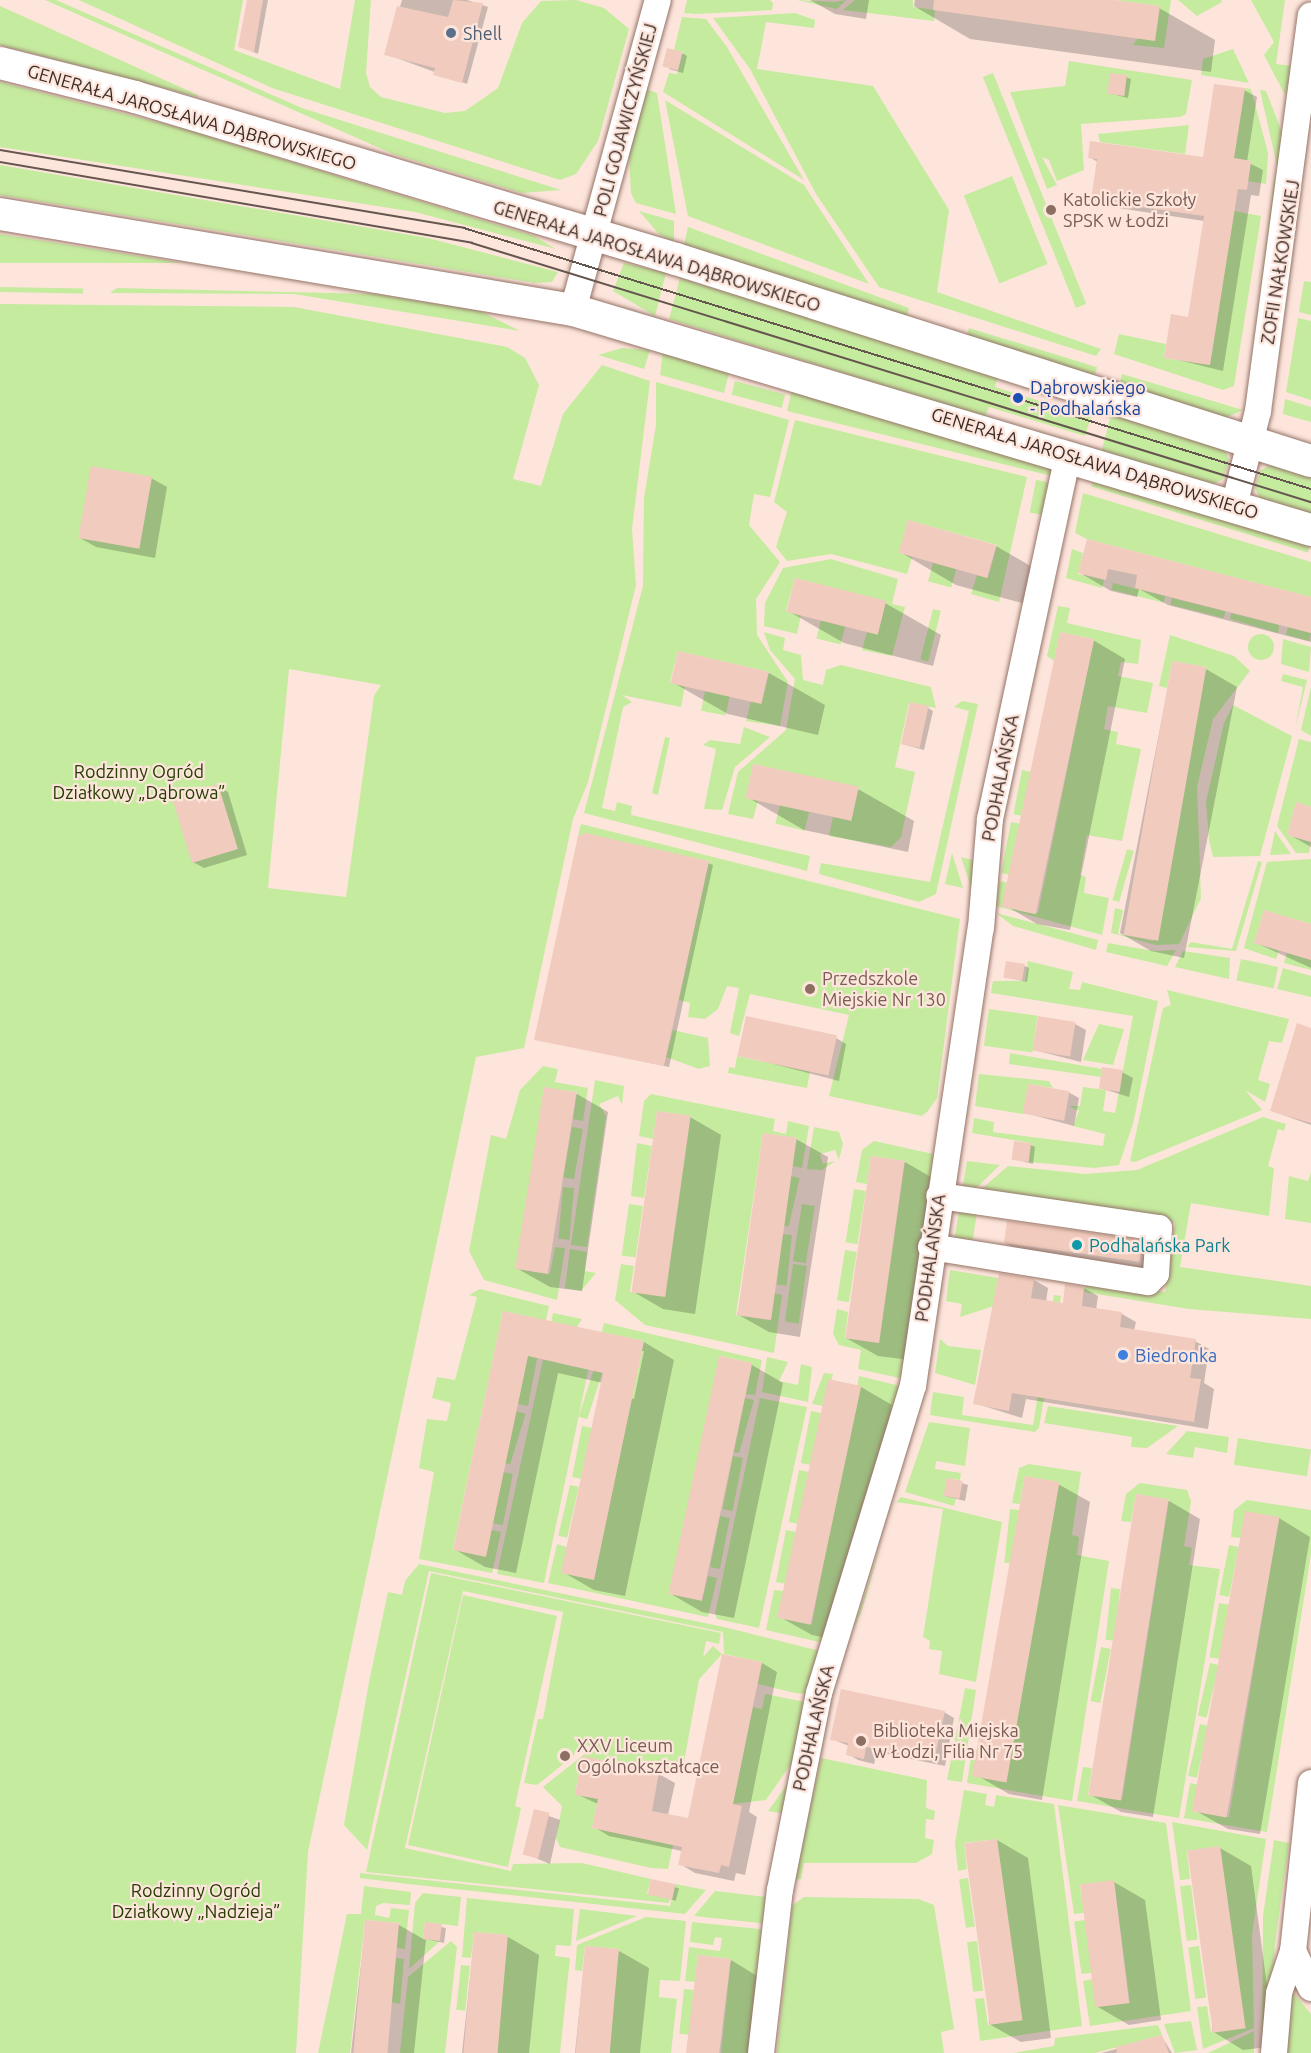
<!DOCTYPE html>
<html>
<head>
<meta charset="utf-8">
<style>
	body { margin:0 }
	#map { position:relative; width:1311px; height:2053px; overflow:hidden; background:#fde5dc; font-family:Ubuntu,sans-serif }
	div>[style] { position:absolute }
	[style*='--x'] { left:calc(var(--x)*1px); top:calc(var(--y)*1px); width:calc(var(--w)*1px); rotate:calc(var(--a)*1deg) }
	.green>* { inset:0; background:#c5eb9f; transform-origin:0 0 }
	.round { border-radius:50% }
	.shadow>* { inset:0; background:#0003; transform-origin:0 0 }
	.building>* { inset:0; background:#f1cbbd; transform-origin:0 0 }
	.roads { filter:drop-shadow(0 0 2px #957366) drop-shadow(0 0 2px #957366) }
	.minor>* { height:26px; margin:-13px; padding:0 13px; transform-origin:13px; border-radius:13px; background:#fff }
	.major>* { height:32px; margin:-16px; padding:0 16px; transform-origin:16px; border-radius:16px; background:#fff }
	.tram>* { height:1.5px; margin:-0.75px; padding:0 0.75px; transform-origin:0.75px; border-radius:0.75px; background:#65554f }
	.dots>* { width:16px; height:16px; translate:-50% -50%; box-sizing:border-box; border:3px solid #fde5dc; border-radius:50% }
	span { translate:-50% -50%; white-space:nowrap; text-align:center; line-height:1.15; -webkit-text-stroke:4.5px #fde5dc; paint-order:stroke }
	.service-label { font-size:18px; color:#4e5e75 }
	.left { translate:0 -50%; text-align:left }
	.street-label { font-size:18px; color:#392b26 }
	.education-label { font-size:18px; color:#785e54 }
	.transit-label { font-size:18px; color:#164399 }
	.park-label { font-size:18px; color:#263d02 }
	.culture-label { font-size:18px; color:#0d838f }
	.shop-label { font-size:18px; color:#366cbe }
</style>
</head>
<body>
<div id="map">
	<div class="green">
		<i style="clip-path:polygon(45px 0,56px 0,302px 108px,561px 190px,522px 193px,393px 154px)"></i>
		<i style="clip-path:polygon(79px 0,243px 0,234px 50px,340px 89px,355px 0,371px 0,366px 73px,370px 87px,381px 97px,445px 113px,465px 111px,498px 88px,522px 23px,541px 1px,576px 0,604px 8px,629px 29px,598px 141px,576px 174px,560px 180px,272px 88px)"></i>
		<i style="clip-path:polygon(687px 0,770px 0,773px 3px,772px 10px,696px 14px,684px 13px)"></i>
		<i style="clip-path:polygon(797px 0,834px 2px,846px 0,837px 9px)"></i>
		<i style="clip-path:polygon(855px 0,913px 0,913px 7px,935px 10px,934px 21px,843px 10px)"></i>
		<i style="clip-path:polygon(1114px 0,1171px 0,1164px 48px,1133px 45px,1160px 6px)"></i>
		<i style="clip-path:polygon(1178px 0,1221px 0,1222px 2px,1197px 16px)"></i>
		<i style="clip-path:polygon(1251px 0,1285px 0,1276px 64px,1292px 66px,1285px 95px,1264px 55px,1274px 42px)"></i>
		<i style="clip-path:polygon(0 6px,198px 95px,198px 97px,0 45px)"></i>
		<i style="clip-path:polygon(795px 13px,815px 20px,814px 28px,766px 22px,757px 69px,873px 86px,949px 210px,937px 292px,1101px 349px,1096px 356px,879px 287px,816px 194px,750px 69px,713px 18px)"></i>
		<i style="clip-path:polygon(682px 17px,706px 19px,727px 47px,804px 180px,663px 92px,669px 73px,677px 74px,683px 52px,674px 50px)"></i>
		<i style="clip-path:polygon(1233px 49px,1249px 83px,1201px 75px,1203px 59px)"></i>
		<i style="clip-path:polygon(1069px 61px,1192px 80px,1186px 114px,1180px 117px,1081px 124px,1084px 170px,1057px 181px,1049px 160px,1042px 157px,1057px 185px,1047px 189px,1010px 92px,1065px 86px)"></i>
		<i style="left:993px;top:73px;width:249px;height:11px;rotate:68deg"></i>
		<i style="clip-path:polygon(0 82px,184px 129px,534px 236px,556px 249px,415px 212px,0 147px)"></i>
		<i style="clip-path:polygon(1245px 88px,1251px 89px,1268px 153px,1266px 184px,1248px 181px,1251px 161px,1234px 158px)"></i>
		<i style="clip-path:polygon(645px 89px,657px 93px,676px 214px,636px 203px,631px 193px,629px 156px)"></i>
		<i style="clip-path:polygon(1260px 90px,1266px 91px,1282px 132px,1284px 167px,1277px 166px)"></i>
		<i style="clip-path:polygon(665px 100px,804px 185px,869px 284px,688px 216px)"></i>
		<i style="clip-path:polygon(1189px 125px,1185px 154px,1100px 142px,1098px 134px)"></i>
		<i style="clip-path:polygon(0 165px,428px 238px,558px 272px,552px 282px,535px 283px,0 195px)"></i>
		<i style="left:1012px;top:176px;width:95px;height:52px;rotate:68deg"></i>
		<i style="left:1274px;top:180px;width:8px;height:223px;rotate:7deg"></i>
		<i style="clip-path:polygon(639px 211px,674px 221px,674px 242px,659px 234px)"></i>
		<i style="clip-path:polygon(1234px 211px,1261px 216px,1234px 386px,1223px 390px,1114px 354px,1119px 334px,1166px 344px,1164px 358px,1210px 365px)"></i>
		<i style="clip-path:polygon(688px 227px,909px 308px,905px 323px,684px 245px)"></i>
		<i style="clip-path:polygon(0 234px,183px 263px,0 263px)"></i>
		<i style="clip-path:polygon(624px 263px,666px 273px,655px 316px,613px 291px)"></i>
		<i style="clip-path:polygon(680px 278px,998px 376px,995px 387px,1091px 417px,1085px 436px,989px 407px,985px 417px,669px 319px)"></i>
		<i style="clip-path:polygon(1304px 281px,1311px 282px,1311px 315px,1299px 312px)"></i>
		<i style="left:0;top:287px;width:83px;height:5px;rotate:1deg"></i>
		<i style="clip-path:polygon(117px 288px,376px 294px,480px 311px,520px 331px,294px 294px,110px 293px)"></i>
		<i style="clip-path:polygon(evenodd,0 304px,294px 307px,507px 347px,525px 358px,539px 385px,513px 479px,541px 486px,563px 414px,602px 365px,650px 381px,632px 529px,636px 585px,588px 782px,573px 819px,524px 1048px,476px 1057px,308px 1852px,296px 2053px,0 2053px,0 304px,289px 669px,381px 685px,374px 696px,346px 897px,268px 888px,289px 669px)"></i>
		<i style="clip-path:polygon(1298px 318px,1311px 321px,1311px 400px,1286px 392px)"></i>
		<i style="left:969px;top:328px;width:134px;height:16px;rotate:17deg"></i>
		<i style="clip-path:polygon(622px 348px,650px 350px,644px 369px,598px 355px)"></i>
		<i style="clip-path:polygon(663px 352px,729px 373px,724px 393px,660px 375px)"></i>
		<i style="clip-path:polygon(1122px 374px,1243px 410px,1225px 418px,1118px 390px)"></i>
		<i style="left:735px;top:381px;width:52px;height:14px;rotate:15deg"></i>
		<i style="clip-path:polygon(656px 382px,789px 420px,770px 497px,754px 494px,749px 525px,780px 562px,756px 599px,757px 635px,788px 682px,780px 726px,746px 721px,751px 701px,762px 703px,769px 672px,678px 651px,670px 682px,685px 686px,681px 707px,622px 695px,632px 702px,623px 707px,602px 808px,615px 811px,617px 802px,632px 806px,631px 815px,810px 856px,807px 871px,584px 813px,643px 586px,644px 498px,656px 425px)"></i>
		<i style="clip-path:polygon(792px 389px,1050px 462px,1052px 476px,787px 411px)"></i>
		<i style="clip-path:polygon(1285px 399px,1311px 407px,1311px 422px,1283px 414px)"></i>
		<i style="clip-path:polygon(1112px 411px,1223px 445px,1229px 460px,1223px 479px,1210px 486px,1101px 453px)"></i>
		<i style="clip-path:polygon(795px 420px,1027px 477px,999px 602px,971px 594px,977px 575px,988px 578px,997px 545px,908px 520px,899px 553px,912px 557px,907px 574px,831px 554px,787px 561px,776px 547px,787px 512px,774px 502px)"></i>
		<i style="clip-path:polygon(1275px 462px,1311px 472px,1311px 518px,1262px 502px,1255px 488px,1260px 471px)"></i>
		<i style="left:1095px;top:475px;width:226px;height:12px;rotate:17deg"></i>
		<i style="left:1036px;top:480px;width:15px;height:33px;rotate:11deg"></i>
		<i style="clip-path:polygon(1083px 493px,1311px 562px,1311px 597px,1087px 539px,1075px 533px)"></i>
		<i style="clip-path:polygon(1072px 549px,1083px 553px,1078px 574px,1104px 580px,1102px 588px,1066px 578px)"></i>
		<i style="clip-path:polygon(831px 559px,898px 579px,892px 604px,905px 607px,892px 656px,862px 650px,867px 632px,877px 634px,885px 601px,795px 578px,786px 611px,801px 615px,797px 634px,764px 626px,765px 603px,783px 568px)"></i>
		<i style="left:933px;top:563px;width:24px;height:19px;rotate:15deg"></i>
		<i style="left:1113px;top:583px;width:54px;height:7px;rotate:14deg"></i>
		<i style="left:1172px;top:598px;width:55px;height:7px;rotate:14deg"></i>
		<i style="clip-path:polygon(1058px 606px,1070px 608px,1067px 623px,1141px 640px,1138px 664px,1121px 662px,1118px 676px,1153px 683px,1147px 713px,1108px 706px,1104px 729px,1118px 732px,1116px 744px,1141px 749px,1122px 841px,1087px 835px,1080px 875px,1086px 877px,1084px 893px,1109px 898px,1102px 935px,996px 906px,999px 881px,1009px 883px,1005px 907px,1038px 913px,1094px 639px,1060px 632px,1054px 661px,1047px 656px)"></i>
		<i style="left:933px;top:609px;width:8px;height:52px;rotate:14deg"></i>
		<i style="clip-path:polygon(1231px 613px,1279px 625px,1278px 633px,1230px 619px)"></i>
		<i style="left:821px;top:620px;width:25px;height:19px;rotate:14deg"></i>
		<i style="left:1288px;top:627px;width:24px;height:8px;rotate:15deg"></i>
		<i style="clip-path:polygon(764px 632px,785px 638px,783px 650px,801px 655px,803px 680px,823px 685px,826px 670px,841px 665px,931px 687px,936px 708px,909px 703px,895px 767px,915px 772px,901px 837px,891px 847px,829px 836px,833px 817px,851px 821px,859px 788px,753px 764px,746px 798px,758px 801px,753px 819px,728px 814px,738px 772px,786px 730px,795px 679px,770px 650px)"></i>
		<i class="round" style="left:1248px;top:634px;width:26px;height:26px"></i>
		<i style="clip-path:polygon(1170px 635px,1234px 656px,1250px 671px,1213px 719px,1197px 787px,1201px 898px,1179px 944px,1156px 945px,1111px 933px,1115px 908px,1123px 910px,1118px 934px,1153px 941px,1206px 667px,1172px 661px,1167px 688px,1159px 686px)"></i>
		<i style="clip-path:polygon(1283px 639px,1311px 647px,1309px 672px,1281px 664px)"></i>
		<i style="clip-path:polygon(1283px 674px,1307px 680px,1295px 729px,1303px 687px,1281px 681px)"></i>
		<i style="clip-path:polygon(1311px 687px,1311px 736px,1301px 730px)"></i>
		<i style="left:705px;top:691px;width:25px;height:20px;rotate:11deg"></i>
		<i style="clip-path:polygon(962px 701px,978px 704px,936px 894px,919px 902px,819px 874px,821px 863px,930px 882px,969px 711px,954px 707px)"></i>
		<i style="clip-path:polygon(1233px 705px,1292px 736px,1260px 856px,1213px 857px,1209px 840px,1206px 802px,1224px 723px)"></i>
		<i style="clip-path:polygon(744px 727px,770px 737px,735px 767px,722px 810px,704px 809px,716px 749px,703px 745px,710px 740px,740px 744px)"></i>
		<i style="clip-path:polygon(665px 737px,670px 738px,658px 795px,652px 793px)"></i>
		<i style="clip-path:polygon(1299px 739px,1311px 742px,1311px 807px,1296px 802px,1287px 835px,1311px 842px,1309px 853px,1296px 853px,1277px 826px)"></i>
		<i style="left:1022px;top:770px;width:10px;height:45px;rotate:11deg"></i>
		<i style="left:780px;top:805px;width:30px;height:19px;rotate:14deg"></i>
		<i style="left:1011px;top:822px;width:10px;height:52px;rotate:11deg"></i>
		<i style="clip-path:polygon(581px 824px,960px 919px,937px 1098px,928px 1111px,922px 1116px,829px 1096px,849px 1015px,750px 994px,739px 1036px,730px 1033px,739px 988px,727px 986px,718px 1009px,705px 1019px,688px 1017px,690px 1003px,679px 1000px,709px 861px,578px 836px)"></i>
		<i style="clip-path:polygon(1275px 831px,1291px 854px,1270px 855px)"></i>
		<i style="left:1127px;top:849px;width:7px;height:53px;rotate:16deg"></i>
		<i style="clip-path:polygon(952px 853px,963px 888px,945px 884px)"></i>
		<i style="clip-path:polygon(961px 857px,976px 861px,972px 891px)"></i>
		<i style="clip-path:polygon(1311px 859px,1311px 924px,1264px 910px,1254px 943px,1279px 951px,1276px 959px,1244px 948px,1267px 862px)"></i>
		<i style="clip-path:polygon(1258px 861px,1262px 862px,1236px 951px,1187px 947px,1191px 942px,1232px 949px)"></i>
		<i style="clip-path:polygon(996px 913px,1098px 940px,1096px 950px,1013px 926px)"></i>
		<i style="clip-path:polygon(1108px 943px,1154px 951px,1176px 950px,1167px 966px,1106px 952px)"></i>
		<i style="clip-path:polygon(1183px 951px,1230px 958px,1229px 979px,1175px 967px)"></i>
		<i style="clip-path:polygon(1287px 953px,1311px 960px,1311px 970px,1284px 963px)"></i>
		<i style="left:1241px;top:959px;width:38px;height:22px;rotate:12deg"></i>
		<i style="clip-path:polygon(1028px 961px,1073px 972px,1069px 989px,1080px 990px,1082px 982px,1158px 1001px,1133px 1124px,1119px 1165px,1094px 1168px,1029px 1162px,1031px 1143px,972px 1133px,974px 1118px,994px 1122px,993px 1132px,1103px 1146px,1105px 1134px,1073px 1126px,1079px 1111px,1069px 1106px,1080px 1106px,1083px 1087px,1106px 1090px,1103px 1111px,1115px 1113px,1133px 1016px,991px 993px,993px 981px,1025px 981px)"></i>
		<i style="clip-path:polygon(1283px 968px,1311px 976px,1311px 997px,1277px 989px)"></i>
		<i style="clip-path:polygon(1167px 990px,1289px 1019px,1282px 1043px,1269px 1041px,1258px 1080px,1270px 1084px,1265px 1102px,1245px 1090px,1262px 1110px,1135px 1162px,1130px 1161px,1163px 1008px,1171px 1005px)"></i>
		<i style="left:989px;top:1009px;width:49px;height:37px;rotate:8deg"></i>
		<i style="clip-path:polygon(1099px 1024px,1124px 1029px,1113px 1065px,1083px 1060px)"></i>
		<i style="clip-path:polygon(673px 1030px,708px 1038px,710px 1066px,699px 1069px,666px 1057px)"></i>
		<i style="clip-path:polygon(1010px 1053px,1102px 1069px,1101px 1077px,1009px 1064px)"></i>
		<i style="clip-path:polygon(737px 1056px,810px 1072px,807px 1088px,728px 1073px,729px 1067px,735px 1068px)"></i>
		<i style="clip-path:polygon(543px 1066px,558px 1069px,555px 1082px,588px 1088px,583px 1121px,573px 1119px,577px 1092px,544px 1088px,517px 1269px,550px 1274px,555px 1247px,565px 1248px,557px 1300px,484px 1280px,469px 1251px,491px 1135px,506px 1139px,520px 1090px)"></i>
		<i style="clip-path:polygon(979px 1074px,1049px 1081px,1053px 1088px,1028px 1084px,1023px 1114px,975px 1106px)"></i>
		<i style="clip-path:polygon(595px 1080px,624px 1086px,622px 1105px,618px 1096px,599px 1104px,606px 1116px,587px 1247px,571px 1245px)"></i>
		<i style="clip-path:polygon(651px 1094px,775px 1119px,773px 1131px,786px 1134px,788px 1121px,809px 1126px,802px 1168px,792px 1166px,797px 1138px,763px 1133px,736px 1315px,769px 1320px,773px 1293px,782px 1295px,774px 1353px,645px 1325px,615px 1300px,621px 1264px,634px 1266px,630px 1292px,663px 1296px,690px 1116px,657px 1111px,653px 1139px,639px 1136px,644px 1101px)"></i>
		<i style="clip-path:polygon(1263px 1117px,1286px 1124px,1284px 1131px,1278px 1129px,1268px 1166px,1274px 1168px,1269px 1216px,1191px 1203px,1180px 1267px,1311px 1286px,1311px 1319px,1189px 1309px,1084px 1292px,1086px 1279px,1165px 1292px,1175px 1223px,977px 1193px,1008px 1166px,1085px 1174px,1137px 1170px)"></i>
		<i style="left:572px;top:1127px;width:11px;height:51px;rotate:10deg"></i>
		<i style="clip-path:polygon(814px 1127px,839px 1132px,843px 1144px,839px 1160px,835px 1150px,820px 1154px,823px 1164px,835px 1161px,822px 1170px,807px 1169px)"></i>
		<i style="clip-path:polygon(874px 1141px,933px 1154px,937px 1160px,904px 1379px,858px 1369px,861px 1350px,839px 1345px,833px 1334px,837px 1309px,848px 1312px,845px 1338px,879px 1343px,905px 1161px,871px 1156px,867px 1184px,856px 1182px,862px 1150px)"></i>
		<i style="clip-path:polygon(637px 1143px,652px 1146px,644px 1198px,631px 1196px)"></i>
		<i style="clip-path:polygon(967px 1161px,1000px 1165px,972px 1192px,962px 1191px)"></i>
		<i style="clip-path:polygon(1311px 1172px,1311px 1223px,1285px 1219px,1289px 1176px,1308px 1181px)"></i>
		<i style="left:791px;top:1176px;width:9px;height:50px;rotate:13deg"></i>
		<i style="left:563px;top:1187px;width:11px;height:52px;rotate:5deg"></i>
		<i style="left:854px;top:1189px;width:12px;height:54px;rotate:9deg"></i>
		<i style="left:629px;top:1204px;width:14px;height:52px;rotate:8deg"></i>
		<i style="left:802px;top:1204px;width:13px;height:58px;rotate:9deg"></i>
		<i style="left:960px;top:1205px;width:18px;height:37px;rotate:9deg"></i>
		<i style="left:782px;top:1234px;width:10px;height:51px;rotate:6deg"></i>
		<i style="clip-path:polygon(570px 1249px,587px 1252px,585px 1271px,596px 1273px,581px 1291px,565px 1288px)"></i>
		<i style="left:845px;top:1250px;width:12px;height:51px;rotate:9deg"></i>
		<i style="left:793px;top:1264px;width:14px;height:58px;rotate:8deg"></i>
		<i style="clip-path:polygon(950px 1270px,998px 1278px,994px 1306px,960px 1317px,962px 1304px,946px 1301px)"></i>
		<i style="clip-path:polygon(480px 1289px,549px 1306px,540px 1347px,530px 1345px,536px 1318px,503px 1311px,453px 1549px,491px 1530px,501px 1532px,492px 1573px,419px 1559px,434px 1472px,419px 1468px,427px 1419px,447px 1421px,451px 1403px,432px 1398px,437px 1377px,455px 1380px,477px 1297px,469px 1295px)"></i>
		<i style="clip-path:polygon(1054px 1295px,1061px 1296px,1039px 1428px,1035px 1432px,930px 1415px,933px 1392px,964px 1397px,962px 1415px,1033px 1425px)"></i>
		<i style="clip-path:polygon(553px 1313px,582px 1319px,555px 1362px,575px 1367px,578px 1353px,591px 1357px,544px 1583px,497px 1574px)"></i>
		<i style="clip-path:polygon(604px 1323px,762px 1360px,755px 1395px,746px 1394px,752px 1363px,720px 1356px,669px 1594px,702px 1601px,708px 1576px,717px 1578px,708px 1617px,548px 1583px,557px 1544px,567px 1547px,594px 1579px,644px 1341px,611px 1334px,596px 1358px)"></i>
		<i style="clip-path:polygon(940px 1339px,948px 1346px,981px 1350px,975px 1385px,935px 1373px)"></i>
		<i style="left:528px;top:1353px;width:10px;height:52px;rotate:11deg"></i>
		<i style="clip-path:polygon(767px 1357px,788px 1362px,779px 1381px,798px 1385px,801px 1364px,812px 1367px,808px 1402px,762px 1392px)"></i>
		<i style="left:595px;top:1366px;width:9px;height:53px;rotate:18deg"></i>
		<i style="clip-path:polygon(824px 1373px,833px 1374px,823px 1406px,812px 1404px)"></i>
		<i style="clip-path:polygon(859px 1376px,904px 1387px,824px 1643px,766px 1630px,774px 1590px,784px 1591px,779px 1618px,812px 1624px)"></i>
		<i style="clip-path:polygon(745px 1398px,754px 1400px,739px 1453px,734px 1452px)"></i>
		<i style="clip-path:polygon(760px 1398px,807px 1407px,759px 1628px,717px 1619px,715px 1614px)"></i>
		<i style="clip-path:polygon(1048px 1406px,1178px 1426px,1147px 1448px,1131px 1447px,1132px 1437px,1044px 1423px)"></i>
		<i style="left:516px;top:1411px;width:10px;height:53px;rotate:17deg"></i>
		<i style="left:811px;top:1411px;width:10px;height:53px;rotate:11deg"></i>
		<i style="clip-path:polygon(929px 1422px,970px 1428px,965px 1466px,936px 1461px,935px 1469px,961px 1473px,960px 1480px,947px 1478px,944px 1496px,956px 1498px,954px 1506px,905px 1492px)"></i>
		<i style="left:582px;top:1426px;width:10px;height:52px;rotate:11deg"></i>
		<i style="clip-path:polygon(1187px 1431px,1229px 1437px,1227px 1453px,1195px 1447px,1193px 1458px,1166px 1454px)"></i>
		<i style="left:1238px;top:1438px;width:74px;height:27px;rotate:9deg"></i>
		<i style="left:733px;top:1456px;width:10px;height:54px;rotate:11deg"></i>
		<i style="clip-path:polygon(1029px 1464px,1081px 1472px,1072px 1535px,1079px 1537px,1077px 1555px,1109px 1561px,1072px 1801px,967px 1783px,972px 1749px,981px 1751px,1058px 1482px,1025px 1476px,1020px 1504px,1012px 1503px,1019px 1468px)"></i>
		<i style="left:799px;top:1470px;width:10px;height:53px;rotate:11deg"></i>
		<i style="left:503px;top:1472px;width:10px;height:52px;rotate:11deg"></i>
		<i style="clip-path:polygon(1140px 1483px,1187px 1490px,1191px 1501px,1184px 1546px,1192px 1548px,1189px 1565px,1220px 1569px,1179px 1818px,1077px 1801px,1083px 1767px,1092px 1768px,1088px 1795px,1122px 1800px,1169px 1500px,1136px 1494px,1131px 1522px,1121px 1521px,1126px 1494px)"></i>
		<i style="left:570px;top:1485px;width:9px;height:52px;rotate:13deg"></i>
		<i style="clip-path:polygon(901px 1497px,1002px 1522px,976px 1682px,939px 1674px,942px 1651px,929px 1649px,930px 1641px,923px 1637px,943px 1509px,896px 1502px)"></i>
		<i style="clip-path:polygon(1247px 1500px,1311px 1510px,1311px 1554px,1267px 1832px,1184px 1818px,1190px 1783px,1199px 1785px,1195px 1812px,1229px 1817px,1279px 1517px,1241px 1538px,1231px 1537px,1234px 1510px)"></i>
		<i style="left:1010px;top:1509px;width:9px;height:54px;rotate:6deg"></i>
		<i style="left:720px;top:1516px;width:10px;height:52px;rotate:11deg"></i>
		<i style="left:786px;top:1530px;width:10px;height:53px;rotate:11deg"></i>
		<i style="clip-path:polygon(883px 1538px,861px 1613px,854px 1628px,868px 1585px)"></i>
		<i style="left:1229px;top:1545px;width:10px;height:51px;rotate:11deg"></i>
		<i style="clip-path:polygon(419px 1564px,724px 1627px,820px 1651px,807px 1694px,795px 1693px,758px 1684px,762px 1662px,724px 1654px,723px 1632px,429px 1571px,367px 1850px,344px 1825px,369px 1682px,388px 1592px,402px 1595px,405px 1581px)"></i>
		<i style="clip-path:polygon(431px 1573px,721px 1633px,719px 1644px,706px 1641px,682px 1773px,582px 1757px,575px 1794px,598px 1799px,592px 1828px,673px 1845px,668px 1869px,651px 1868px,560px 1847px,556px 1838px,562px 1806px,543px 1787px,592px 1748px,587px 1745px,537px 1785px,524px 1783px,538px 1719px,543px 1719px,563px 1612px,463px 1591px,405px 1848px,511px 1871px,513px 1864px,582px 1863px,651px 1879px,647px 1894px,670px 1899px,669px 1903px,366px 1872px)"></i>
		<i style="left:1111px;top:1588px;width:9px;height:52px;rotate:6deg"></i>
		<i style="clip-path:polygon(463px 1595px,557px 1616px,515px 1806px,521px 1808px,508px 1867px,408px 1845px)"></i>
		<i style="left:1219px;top:1603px;width:11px;height:55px;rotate:10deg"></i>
		<i style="left:713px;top:1646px;width:12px;height:136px;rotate:42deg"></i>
		<i style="left:1101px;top:1647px;width:10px;height:55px;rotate:11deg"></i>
		<i style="left:1210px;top:1663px;width:9px;height:54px;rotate:13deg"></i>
		<i style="clip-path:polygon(965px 1688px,976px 1690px,962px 1782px,947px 1780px)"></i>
		<i style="clip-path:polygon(765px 1694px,805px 1702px,793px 1761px,766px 1800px,733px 1804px,753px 1707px,762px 1709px)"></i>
		<i style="left:1200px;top:1724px;width:9px;height:53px;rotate:13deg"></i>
		<i style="clip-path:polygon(821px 1758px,927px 1780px,926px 1808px,935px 1811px,934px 1820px,926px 1819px,925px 1838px,934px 1840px,932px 1854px,916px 1863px,804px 1863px,801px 1879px,794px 1880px)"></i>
		<i style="clip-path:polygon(794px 1775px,787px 1814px,768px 1811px)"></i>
		<i style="clip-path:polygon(964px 1790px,987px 1794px,985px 1805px,994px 1807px,996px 1795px,1054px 1804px,1082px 2026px,980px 2041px,975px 1999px,984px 1998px,988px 2025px,1021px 2020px,997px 1839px,964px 1843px,967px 1869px,958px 1871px,955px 1843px)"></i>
		<i style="clip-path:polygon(1058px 1805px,1166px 1823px,1191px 2011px,1090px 2026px,1083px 1981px,1093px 1979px,1097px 2007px,1130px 2003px,1114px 1881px,1080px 1885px,1084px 1913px,1074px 1914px)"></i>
		<i style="clip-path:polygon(1172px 1822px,1266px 1839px,1252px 1935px,1254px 2028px,1203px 2049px,1197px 2007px,1207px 2006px,1211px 2032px,1244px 2028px,1220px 1847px,1187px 1851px,1190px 1879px,1180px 1880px)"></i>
		<i style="clip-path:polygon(1274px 1840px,1289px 1843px,1275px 1943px,1269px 2053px,1262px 2053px,1263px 1916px)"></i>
		<i style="clip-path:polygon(360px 1873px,670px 1906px,675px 1884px,706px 1890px,685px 1914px,408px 1884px,360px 1878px)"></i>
		<i style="left:968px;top:1878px;width:49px;height:9px;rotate:82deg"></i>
		<i style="left:1191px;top:1885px;width:55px;height:11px;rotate:83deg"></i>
		<i style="clip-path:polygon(364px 1886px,411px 1892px,410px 1905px,383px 1903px,376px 1906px,375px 1915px,389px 1918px,391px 1908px,409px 1910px,405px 1949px,397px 1948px,399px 1923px,365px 1920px,350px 2053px,318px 2053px,347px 1914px,361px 1914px)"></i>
		<i style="clip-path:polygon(715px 1891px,767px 1897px,769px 1924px,694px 1916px)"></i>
		<i style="clip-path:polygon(423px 1893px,461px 1897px,458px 1926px,425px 1922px,423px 1939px,440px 1941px,409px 1969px,415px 1903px)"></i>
		<i style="clip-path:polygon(804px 1897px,918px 1899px,934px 1905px,954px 2029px,941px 2032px,944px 2053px,777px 2053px,792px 1906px)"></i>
		<i style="clip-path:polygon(467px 1898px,574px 1909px,571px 1946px,556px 1945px,555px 1956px,570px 1958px,560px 2053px,496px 2053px,508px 1935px,474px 1932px,471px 1958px,462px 1957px)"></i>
		<i style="clip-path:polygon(580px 1909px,637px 1916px,576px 1941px)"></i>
		<i style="clip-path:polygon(646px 1917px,686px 1921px,680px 1981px,660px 1980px,659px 1997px,677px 1999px,671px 2053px,608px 2053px,619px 1949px,585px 1946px,582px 1971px,575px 1970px,577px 1945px)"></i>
		<i style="left:1085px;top:1920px;width:53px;height:11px;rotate:82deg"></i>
		<i style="clip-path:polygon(692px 1922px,768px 1930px,755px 2053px,721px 2053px,731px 1959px,698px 1955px,695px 1982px,685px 1981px,689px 1947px,720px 1951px,722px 1938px,715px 1937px,713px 1945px,690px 1942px)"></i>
		<i style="clip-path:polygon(451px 1941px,457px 1947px,445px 2053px,400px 2053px,408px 1977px)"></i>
		<i style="left:977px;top:1941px;width:50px;height:10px;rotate:83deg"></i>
		<i style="left:1199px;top:1946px;width:52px;height:11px;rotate:82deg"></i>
		<i style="clip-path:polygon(396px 1958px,404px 1959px,400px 2004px,391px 2002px)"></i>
		<i style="left:461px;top:1965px;width:9px;height:45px;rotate:6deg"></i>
		<i style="left:684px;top:1989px;width:10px;height:45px;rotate:6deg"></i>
		<i style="clip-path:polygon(1291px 1990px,1311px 2014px,1311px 2053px,1280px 2053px)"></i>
		<i style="clip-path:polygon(1191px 2021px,1197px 2050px,1175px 2053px,1164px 2024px)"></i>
		<i style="clip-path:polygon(1158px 2025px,1162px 2035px,1095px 2053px,1013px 2053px,1054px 2046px,1055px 2038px)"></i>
		<i style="clip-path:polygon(1254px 2031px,1254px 2053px,1208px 2053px)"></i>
	</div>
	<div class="shadow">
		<i style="clip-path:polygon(248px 0,268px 0,258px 54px,239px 46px)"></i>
		<i style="clip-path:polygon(402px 0,467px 0,488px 7px,467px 84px,386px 54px)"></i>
		<i style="clip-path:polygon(810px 0,869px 0,866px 19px,835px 14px)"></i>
		<i style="clip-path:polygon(915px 0,1103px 0,1159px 8px,1215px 40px,1211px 72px,970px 39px,914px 6px)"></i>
		<i style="clip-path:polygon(682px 53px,687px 56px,683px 73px,669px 69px)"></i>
		<i style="clip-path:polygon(1126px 77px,1131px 79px,1128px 98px,1108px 93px)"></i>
		<i style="clip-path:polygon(1244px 90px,1257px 97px,1247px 162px,1263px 170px,1259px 196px,1251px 195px,1223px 371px,1166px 357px,1189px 319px,1204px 221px,1105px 206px,1093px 199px,1098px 162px,1089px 157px,1204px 158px)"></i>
		<i style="clip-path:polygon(151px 478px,167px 487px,155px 558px,96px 547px,80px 538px)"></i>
		<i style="clip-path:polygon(1088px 541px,1311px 598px,1311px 642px,1168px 605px,1139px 589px,1137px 597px,1111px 591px,1080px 573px)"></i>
		<i style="clip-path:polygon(996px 546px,1053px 579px,1044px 609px,956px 585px,900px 552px)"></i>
		<i style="clip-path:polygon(885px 603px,941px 635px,933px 666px,844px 643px,788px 611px)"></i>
		<i style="clip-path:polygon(1093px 640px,1125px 659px,1070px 930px,1037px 924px,1006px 906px)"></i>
		<i style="clip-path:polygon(1173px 662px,1206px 669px,1237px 687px,1184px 958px,1151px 951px,1120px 933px)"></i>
		<i style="clip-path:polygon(769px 673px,825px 705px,818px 735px,728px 714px,672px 682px)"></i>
		<i style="clip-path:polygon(928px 708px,933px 711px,924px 750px,902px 744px)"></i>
		<i style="clip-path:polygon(218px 786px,228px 792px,247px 855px,204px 868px,193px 862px)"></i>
		<i style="clip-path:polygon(858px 789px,914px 821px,908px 852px,804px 830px,747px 797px)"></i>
		<i style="clip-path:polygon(1311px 808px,1311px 847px,1288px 834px)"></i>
		<i style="clip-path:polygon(708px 863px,713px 865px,669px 1067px,536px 1039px)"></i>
		<i style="clip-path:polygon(1311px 925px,1311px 968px,1256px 943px)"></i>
		<i style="clip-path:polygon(1025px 966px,1029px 968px,1027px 982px,1005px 977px)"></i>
		<i style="clip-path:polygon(1075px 1024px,1086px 1030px,1081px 1062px,1034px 1050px)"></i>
		<i style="clip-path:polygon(1311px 1029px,1311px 1125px,1272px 1111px)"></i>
		<i style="clip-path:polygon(836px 1038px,846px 1044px,839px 1081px,739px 1055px)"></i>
		<i style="clip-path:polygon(1122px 1072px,1133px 1078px,1129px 1097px,1100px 1088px)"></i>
		<i style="clip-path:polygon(545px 1089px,577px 1094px,608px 1112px,582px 1291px,550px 1287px,518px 1269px)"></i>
		<i style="clip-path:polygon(1068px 1092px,1079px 1098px,1074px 1126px,1025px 1113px)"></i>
		<i style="clip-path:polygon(690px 1117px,721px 1135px,695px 1314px,663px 1309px,632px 1291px)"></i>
		<i style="clip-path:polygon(796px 1139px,828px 1157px,800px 1337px,769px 1332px,737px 1314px)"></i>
		<i style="clip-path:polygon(1031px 1145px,1035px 1147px,1033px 1164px,1013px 1159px)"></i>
		<i style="clip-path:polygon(872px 1158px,905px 1162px,936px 1180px,910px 1360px,878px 1356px,846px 1338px)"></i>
		<i style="clip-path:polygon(1143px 1242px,1164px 1255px,1163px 1277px,1026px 1255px,1005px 1243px)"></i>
		<i style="clip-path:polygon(1034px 1280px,1048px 1288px,1046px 1302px,1064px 1305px,1067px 1286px,1084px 1288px,1098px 1296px,1096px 1310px,1122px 1314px,1136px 1322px,1134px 1331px,1195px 1341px,1209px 1349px,1204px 1383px,1214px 1389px,1208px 1429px,1026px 1399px,1022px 1418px,974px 1403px)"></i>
		<i style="clip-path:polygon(evenodd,504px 1313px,644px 1342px,674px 1360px,625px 1596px,594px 1590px,563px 1572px,603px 1383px,558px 1373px,516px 1573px,485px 1567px,454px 1549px,504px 1313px,641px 1351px,644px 1351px,634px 1399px,631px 1398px,641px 1351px)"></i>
		<i style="clip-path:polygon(720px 1358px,752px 1365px,783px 1383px,734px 1618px,702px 1612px,671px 1594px)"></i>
		<i style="clip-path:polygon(830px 1381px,861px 1387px,892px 1405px,843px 1642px,812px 1635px,780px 1617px)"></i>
		<i style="clip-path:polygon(948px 1479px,968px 1485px,965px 1501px,945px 1496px)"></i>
		<i style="clip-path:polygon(1058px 1484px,1090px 1502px,1042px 1800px,1009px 1794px,978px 1776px)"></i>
		<i style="clip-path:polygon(1137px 1495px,1169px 1501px,1200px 1519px,1153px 1817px,1121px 1812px,1089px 1794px)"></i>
		<i style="clip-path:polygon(1279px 1518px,1310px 1537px,1260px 1834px,1228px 1829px,1196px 1811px)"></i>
		<i style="clip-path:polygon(762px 1663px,777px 1672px,749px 1812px,757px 1817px,745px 1875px,736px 1873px,734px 1881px,695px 1873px,680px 1864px,682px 1851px,609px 1836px,594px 1827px,598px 1804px,576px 1794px,584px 1758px,659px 1774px,675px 1783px,668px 1815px,689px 1820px)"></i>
		<i style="clip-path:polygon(944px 1712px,954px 1718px,945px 1766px,877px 1752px,874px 1764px,858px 1760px,848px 1754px,849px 1746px,832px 1739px)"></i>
		<i style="clip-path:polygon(535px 1811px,560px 1820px,550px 1864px,526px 1854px)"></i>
		<i style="clip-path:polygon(997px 1840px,1028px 1858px,1051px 2038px,1021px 2042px,989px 2024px)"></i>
		<i style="clip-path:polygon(1220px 1848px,1251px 1866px,1275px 2046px,1243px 2050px,1212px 2031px)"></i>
		<i style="left:652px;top:1881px;width:28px;height:13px;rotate:15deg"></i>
		<i style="clip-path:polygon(1114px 1882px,1145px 1900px,1161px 2020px,1129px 2025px,1098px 2007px)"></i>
		<i style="clip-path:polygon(366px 1921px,399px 1925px,425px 1940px,427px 1924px,446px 1928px,444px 1943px,426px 1939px,414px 2053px,351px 2053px)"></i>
		<i style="clip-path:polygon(475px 1933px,508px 1937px,539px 1955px,529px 2053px,462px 2053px)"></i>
		<i style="clip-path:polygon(586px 1947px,619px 1951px,649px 1968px,640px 2053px,575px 2053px)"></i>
		<i style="clip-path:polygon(731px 1960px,762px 1979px,754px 2053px,689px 2053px)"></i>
		<i style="clip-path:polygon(1162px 2037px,1172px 2053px,1101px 2053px)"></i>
	</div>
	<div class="building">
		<i style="clip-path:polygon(247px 0,263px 0,254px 52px,238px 47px)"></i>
		<i style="clip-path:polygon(453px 0,483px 3px,462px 83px,433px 75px,435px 68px,384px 55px,397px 6px,448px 17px)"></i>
		<i style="clip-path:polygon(934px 0,1114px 0,1160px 6px,1155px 41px,933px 10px)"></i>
		<i style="left:667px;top:48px;width:16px;height:19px;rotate:14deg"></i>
		<i style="left:1110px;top:73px;width:17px;height:21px;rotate:7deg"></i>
		<i style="clip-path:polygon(1214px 84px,1245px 88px,1234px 158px,1251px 161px,1247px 190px,1238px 189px,1210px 365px,1164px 358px,1171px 314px,1188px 317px,1204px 216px,1091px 200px,1097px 159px,1088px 158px,1090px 141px,1203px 157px)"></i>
		<i style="left:91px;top:466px;width:62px;height:73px;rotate:10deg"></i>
		<i style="left:908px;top:520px;width:92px;height:34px;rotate:16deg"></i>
		<i style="clip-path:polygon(1087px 539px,1311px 597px,1311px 633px,1135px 588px,1137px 575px,1108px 569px,1106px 580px,1078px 573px)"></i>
		<i style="left:795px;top:578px;width:94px;height:35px;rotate:14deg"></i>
		<i style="left:1060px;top:632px;width:35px;height:281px;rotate:12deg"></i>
		<i style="left:678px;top:651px;width:93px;height:33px;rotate:13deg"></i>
		<i style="left:1172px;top:661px;width:35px;height:278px;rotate:10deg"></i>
		<i style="left:910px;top:702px;width:19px;height:43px;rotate:12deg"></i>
		<i style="left:753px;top:764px;width:108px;height:35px;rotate:12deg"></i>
		<i style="left:218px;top:784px;width:68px;height:48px;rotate:73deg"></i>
		<i style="clip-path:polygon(1296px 802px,1311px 807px,1311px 842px,1287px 835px)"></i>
		<i style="clip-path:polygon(585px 833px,709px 861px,664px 1066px,534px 1040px,578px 836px)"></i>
		<i style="clip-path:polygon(1264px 910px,1311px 924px,1311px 960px,1254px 943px)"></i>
		<i style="left:1006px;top:961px;width:19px;height:17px;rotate:9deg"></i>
		<i style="left:746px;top:1016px;width:93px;height:41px;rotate:12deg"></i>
		<i style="left:1038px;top:1016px;width:38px;height:35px;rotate:9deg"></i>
		<i style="clip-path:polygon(1297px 1023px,1311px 1028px,1311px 1123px,1270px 1111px)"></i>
		<i style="left:1102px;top:1067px;width:21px;height:22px;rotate:8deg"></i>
		<i style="left:1028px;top:1084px;width:42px;height:30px;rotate:10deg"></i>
		<i style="left:544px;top:1087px;width:33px;height:184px;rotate:9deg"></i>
		<i style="left:657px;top:1111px;width:34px;height:183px;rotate:8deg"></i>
		<i style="left:763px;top:1133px;width:34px;height:184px;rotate:8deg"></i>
		<i style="left:1014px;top:1141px;width:17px;height:19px;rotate:7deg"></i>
		<i style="left:871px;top:1156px;width:34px;height:184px;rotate:8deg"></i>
		<i style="left:1007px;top:1221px;width:137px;height:22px;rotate:8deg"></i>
		<i style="clip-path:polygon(999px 1273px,1034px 1279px,1031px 1298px,1063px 1303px,1065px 1284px,1084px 1287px,1082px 1306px,1122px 1312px,1120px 1327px,1196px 1339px,1190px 1378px,1201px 1379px,1194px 1422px,1012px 1393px,1009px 1411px,973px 1404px)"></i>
		<i style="clip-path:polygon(503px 1311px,644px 1341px,594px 1580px,561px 1573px,603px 1373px,528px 1356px,486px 1557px,453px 1550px)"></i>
		<i style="left:719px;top:1356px;width:34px;height:243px;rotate:12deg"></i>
		<i style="left:828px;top:1379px;width:34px;height:244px;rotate:12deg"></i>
		<i style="left:1025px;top:1476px;width:35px;height:305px;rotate:10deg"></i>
		<i style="left:947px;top:1478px;width:16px;height:18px;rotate:11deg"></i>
		<i style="left:1136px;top:1494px;width:33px;height:305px;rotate:9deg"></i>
		<i style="left:1245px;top:1511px;width:35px;height:305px;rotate:10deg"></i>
		<i style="clip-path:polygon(722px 1654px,762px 1662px,733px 1804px,742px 1806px,737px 1830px,729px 1867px,721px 1865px,719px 1873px,678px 1865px,682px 1847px,592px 1828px,598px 1799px,575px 1795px,582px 1756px,659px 1772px,652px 1811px,688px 1818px)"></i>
		<i style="clip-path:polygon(841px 1689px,945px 1711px,934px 1761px,866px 1747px,864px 1759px,846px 1755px,848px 1743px,830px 1740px)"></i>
		<i style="left:534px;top:1809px;width:16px;height:47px;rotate:14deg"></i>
		<i style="left:997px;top:1839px;width:183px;height:33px;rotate:82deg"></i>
		<i style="left:1220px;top:1846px;width:184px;height:33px;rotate:82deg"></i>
		<i style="left:651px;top:1879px;width:25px;height:16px;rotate:12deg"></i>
		<i style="left:1114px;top:1880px;width:124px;height:34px;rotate:83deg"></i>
		<i style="left:365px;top:1920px;width:34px;height:134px;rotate:5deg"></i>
		<i style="left:425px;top:1922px;width:17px;height:17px;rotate:7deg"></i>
		<i style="left:474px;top:1932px;width:34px;height:122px;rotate:5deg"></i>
		<i style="left:585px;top:1946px;width:34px;height:108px;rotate:5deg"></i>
		<i style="left:698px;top:1955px;width:33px;height:99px;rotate:7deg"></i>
		<i style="clip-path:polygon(1162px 2035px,1169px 2053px,1117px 2053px,1116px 2047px)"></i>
	</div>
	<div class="roads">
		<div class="minor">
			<i style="--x:573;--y:310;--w:321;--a:-74.7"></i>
			<i style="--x:1234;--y:506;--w:98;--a:-75.8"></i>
			<i style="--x:1258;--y:411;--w:399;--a:-82.4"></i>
			<i style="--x:931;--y:1247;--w:220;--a:9.2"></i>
			<i style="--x:1148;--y:1282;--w:11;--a:-45"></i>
			<i style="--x:1156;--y:1274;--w:46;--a:-86.3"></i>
			<i style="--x:1159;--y:1228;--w:222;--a:-171.7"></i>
			<i style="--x:1311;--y:1783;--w:169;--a:96.1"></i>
			<i style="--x:1293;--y:1951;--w:41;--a:64.1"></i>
			<i style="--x:761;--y:2053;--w:164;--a:-83.4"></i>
			<i style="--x:780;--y:1890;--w:201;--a:-78.8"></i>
			<i style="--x:819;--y:1693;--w:321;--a:-73"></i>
			<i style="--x:913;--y:1386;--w:463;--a:-81.6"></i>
			<i style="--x:981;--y:928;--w:109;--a:-85.3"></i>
			<i style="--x:990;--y:819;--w:371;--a:-77.9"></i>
			<i style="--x:1274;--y:2053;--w:60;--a:-85.2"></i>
			<i style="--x:1279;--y:1993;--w:44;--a:-71.6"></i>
		</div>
		<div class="major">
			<i style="--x:0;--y:63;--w:139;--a:14.1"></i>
			<i style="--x:135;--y:97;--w:565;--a:16.67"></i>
			<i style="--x:676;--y:259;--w:666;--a:17.65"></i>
			<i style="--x:0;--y:214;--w:581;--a:9.51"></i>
			<i style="--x:573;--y:310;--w:770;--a:16.6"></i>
		</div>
	</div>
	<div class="tram">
		<i style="--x:0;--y:150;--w:471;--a:9.5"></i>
		<i style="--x:464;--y:228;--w:886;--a:17.13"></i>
		<i style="--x:0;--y:162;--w:479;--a:9.7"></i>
		<i style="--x:472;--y:243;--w:878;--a:17.16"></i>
	</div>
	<div class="dots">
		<i style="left:451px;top:33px;background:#5c6f8a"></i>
		<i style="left:1051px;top:210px;background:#8d6e63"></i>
		<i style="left:1018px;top:398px;background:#1a4fb4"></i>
		<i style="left:810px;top:989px;background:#8d6e63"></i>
		<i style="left:1077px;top:1245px;background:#0f9aa8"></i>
		<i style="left:1123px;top:1355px;background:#3f7fe0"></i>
		<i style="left:861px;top:1741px;background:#8d6e63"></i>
		<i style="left:565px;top:1756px;background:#8d6e63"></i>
	</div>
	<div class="service-label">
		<span class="left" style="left:463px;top:33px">Shell</span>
	</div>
	<div class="street-label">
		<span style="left:192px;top:117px;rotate:16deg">GENERAŁA JAROSŁAWA DĄBROWSKIEGO</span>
		<span style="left:625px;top:120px;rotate:-75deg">POLI GOJAWICZYŃSKIEJ</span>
		<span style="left:657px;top:256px;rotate:17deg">GENERAŁA JAROSŁAWA DĄBROWSKIEGO</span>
		<span style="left:1280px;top:262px;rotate:-81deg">ZOFII NAŁKOWSKIEJ</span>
		<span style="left:1095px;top:463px;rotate:17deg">GENERAŁA JAROSŁAWA DĄBROWSKIEGO</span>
		<span style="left:1000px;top:778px;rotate:-79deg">PODHALAŃSKA</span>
		<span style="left:930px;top:1258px;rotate:-82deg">PODHALAŃSKA</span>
		<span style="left:813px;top:1728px;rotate:-77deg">PODHALAŃSKA</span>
	</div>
	<div class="education-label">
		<span class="left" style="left:1063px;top:210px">Katolickie Szkoły<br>SPSK w Łodzi</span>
		<span class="left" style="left:822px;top:989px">Przedszkole<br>Miejskie Nr 130</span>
		<span class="left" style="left:873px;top:1741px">Biblioteka Miejska<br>w Łodzi, Filia Nr 75</span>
		<span class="left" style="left:577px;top:1756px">XXV Liceum<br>Ogólnokształcące</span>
	</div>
	<div class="transit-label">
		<span class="left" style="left:1030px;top:398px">Dąbrowskiego<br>- Podhalańska</span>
	</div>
	<div class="park-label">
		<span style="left:139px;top:782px">Rodzinny Ogród<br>Działkowy „Dąbrowa”</span>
		<span style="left:196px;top:1901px">Rodzinny Ogród<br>Działkowy „Nadzieja”</span>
	</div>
	<div class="culture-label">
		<span class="left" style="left:1089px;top:1245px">Podhalańska Park</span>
	</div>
	<div class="shop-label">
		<span class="left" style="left:1135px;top:1355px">Biedronka</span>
	</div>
</div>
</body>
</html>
